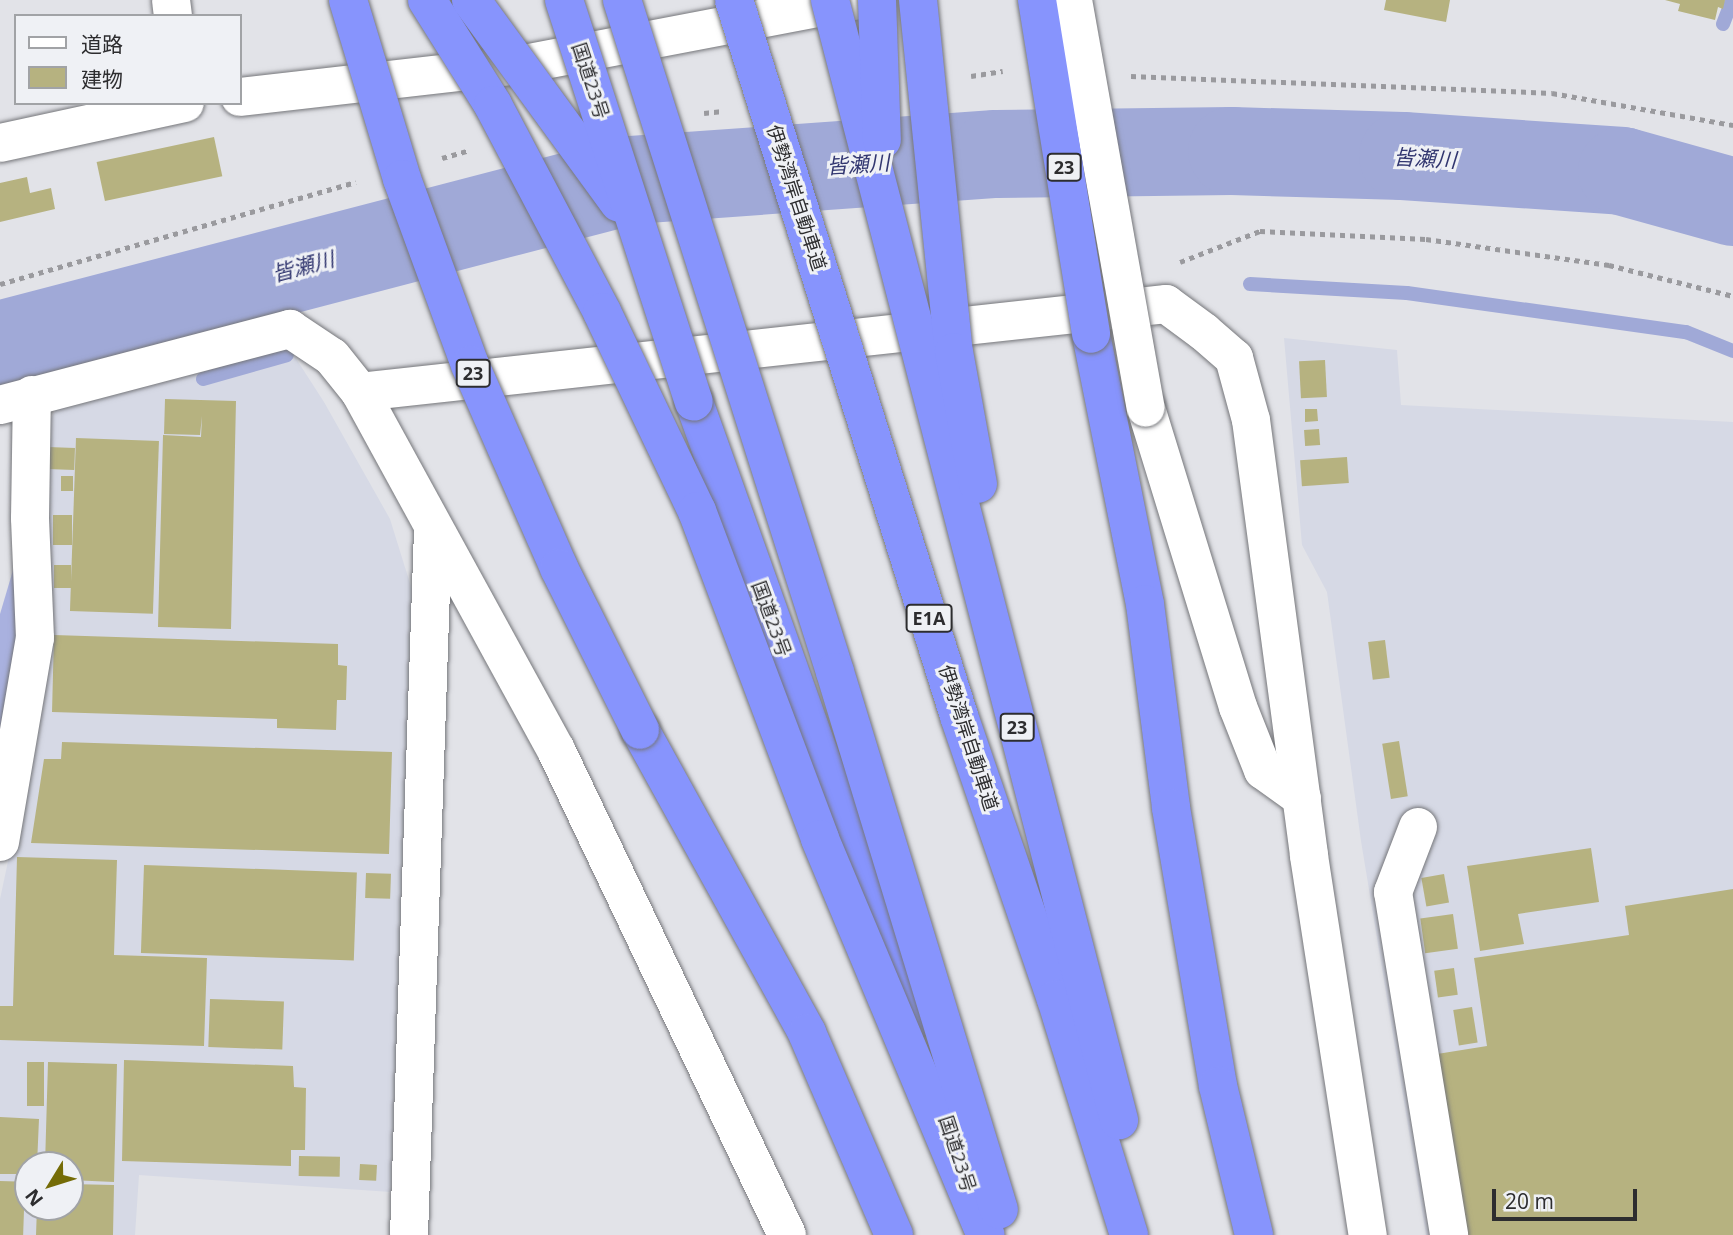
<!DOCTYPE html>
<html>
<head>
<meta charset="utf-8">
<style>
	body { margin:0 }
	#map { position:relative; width:1733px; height:1235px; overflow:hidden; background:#e2e3e8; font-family:"Open Sans","Noto Sans JP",sans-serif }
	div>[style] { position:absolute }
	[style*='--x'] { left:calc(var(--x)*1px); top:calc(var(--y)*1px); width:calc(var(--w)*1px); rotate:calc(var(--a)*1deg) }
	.built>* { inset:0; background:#d6d9e5 }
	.forest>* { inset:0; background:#a9b1df }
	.stream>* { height:14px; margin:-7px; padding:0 7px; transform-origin:7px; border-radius:7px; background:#a0a9d7 }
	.river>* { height:88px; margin:-44px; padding:0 44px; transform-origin:44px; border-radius:44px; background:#a0a9d7 }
	.building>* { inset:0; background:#b6b280; transform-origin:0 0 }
	.path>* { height:4.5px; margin-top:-2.25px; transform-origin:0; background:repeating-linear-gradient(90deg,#9a9a9e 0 5px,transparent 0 10px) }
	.roads { filter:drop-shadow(0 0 2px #75767a) drop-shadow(0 0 2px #75767a) }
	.minor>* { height:38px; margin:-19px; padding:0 19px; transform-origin:19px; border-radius:19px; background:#fff }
	.highway>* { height:38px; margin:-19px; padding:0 19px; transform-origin:19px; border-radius:19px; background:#8794fd }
	.bridges { filter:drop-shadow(0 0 2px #75767a) drop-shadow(0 0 2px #75767a) }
	.minor-bridge>* { height:38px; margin:-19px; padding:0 19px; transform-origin:19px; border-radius:19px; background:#fff }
	.highway-bridge>* { height:38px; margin:-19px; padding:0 19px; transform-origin:19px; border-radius:19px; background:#8794fd }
	span { translate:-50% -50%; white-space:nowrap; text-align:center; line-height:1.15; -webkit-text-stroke:6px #eff1f5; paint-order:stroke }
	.shield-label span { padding:2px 5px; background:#eff1f5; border:2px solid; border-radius:5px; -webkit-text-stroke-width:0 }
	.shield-label { font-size:18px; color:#2d2d2f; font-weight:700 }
	.street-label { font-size:19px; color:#2d2d2f }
	.water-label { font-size:21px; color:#323770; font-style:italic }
	.legend { position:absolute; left:14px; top:14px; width:228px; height:91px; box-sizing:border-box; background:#eff1f5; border:2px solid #a1a3a6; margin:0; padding:9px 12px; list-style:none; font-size:21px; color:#2d2d2f }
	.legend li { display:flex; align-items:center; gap:14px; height:35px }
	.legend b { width:35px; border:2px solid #a1a3a6 }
	.north { position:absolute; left:14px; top:1151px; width:70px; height:70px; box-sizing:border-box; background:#eff1f5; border:2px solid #a1a3a6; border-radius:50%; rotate:232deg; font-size:19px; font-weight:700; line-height:28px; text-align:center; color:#2d2d2f }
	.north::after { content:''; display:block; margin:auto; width:24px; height:32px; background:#756c07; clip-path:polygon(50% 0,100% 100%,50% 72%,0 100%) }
	.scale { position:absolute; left:1492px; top:1189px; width:145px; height:32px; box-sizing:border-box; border:4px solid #2d2d2f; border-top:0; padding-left:9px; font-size:21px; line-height:24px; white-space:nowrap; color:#2d2d2f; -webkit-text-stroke:5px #eff1f5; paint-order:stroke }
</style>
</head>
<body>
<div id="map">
	<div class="built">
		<i style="clip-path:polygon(1284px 338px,1397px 350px,1401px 405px,1733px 422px,1733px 1235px,1426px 1235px,1361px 841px,1327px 592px,1302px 545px)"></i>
		<i style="clip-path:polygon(evenodd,286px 343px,324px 402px,390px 519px,412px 590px,391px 1192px,139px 1175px,135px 1235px,0 1235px,0 899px,26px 777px,42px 434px,56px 410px,286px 343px,28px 1165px,70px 1165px,70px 1207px,28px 1207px,28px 1165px)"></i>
	</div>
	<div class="forest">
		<i style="clip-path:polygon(19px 550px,23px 624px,0 769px,0 614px)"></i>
	</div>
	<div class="stream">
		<i style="--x:1723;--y:24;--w:26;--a:-69"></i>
		<i style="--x:1250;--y:284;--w:157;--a:3.3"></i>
		<i style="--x:1407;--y:293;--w:282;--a:8"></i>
		<i style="--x:1686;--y:332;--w:51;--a:22"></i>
		<i style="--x:203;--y:379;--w:87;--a:-15.9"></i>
	</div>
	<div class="river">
		<i style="--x:0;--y:345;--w:653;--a:-14.63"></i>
		<i style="--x:632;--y:180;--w:365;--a:-4.1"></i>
		<i style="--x:996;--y:154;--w:236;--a:-0.7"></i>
		<i style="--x:1232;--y:151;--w:171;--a:1.7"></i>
		<i style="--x:1403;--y:156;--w:220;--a:3.9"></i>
		<i style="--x:1622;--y:171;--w:115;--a:15.6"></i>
	</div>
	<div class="building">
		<i style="clip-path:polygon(1386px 0,1450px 0,1446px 22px,1384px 10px)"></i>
		<i style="clip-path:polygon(1665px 0,1725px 0,1723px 9px,1718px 7px,1715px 20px,1678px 11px,1680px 4px)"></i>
		<i style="left:214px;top:137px;width:40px;height:120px;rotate:78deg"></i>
		<i style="clip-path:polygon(27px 177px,30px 193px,51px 188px,55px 209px,0 222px,0 183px)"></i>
		<i style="left:1325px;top:360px;width:37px;height:26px;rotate:87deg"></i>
		<i style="clip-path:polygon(165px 399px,236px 401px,231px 629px,158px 627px,163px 435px,201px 437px,202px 416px,200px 435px,164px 434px)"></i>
		<i style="clip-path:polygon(1305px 409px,1317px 409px,1318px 421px,1305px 422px)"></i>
		<i style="left:1319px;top:429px;width:16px;height:15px;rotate:86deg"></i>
		<i style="left:76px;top:438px;width:83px;height:173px;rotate:2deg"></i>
		<i style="left:48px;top:447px;width:27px;height:22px;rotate:2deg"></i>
		<i style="left:1347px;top:457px;width:26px;height:47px;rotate:86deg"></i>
		<i style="left:61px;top:476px;width:12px;height:15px"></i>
		<i style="left:53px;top:515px;width:19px;height:30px"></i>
		<i style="left:54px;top:565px;width:17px;height:23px"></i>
		<i style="clip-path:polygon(54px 635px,338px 644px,338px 665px,347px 666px,346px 700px,337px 700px,336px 730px,277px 728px,277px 719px,52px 712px)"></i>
		<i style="left:1385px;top:640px;width:38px;height:17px;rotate:83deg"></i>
		<i style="left:1399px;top:741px;width:56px;height:17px;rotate:81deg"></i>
		<i style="clip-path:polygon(62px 742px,392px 752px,389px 854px,31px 843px,44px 759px,61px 759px)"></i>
		<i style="clip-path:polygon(1591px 848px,1599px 902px,1518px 914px,1524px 944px,1480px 951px,1467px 866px)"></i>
		<i style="clip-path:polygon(17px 857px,117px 860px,114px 955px,207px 958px,204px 1046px,0 1040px,0 1006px,13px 1006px)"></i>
		<i style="left:144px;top:865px;width:213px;height:88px;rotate:2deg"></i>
		<i style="left:366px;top:873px;width:25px;height:25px;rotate:2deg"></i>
		<i style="left:1444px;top:874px;width:29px;height:23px;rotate:80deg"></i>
		<i style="clip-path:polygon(1733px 889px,1733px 1235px,1465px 1235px,1437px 1054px,1487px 1046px,1474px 958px,1629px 935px,1625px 906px)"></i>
		<i style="left:1453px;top:914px;width:35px;height:33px;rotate:82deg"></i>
		<i style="left:1454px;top:968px;width:27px;height:20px;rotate:82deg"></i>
		<i style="left:210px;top:999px;width:74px;height:48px;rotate:2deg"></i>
		<i style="left:1472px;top:1007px;width:36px;height:19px;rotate:81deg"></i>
		<i style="clip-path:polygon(124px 1060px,293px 1066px,294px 1087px,306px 1088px,305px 1150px,291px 1150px,291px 1166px,122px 1161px)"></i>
		<i style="left:27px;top:1062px;width:17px;height:44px"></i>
		<i style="clip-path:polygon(48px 1062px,117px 1064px,114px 1182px,70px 1180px,70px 1165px,45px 1165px)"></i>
		<i style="clip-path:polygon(0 1117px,39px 1119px,37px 1165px,28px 1165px,28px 1174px,0 1174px)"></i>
		<i style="left:299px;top:1156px;width:41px;height:20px;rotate:1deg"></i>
		<i style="left:360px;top:1164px;width:17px;height:16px;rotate:3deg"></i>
		<i style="left:0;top:1181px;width:25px;height:54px;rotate:2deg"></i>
		<i style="clip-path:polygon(70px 1184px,114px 1185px,113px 1235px,36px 1235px,37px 1207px,70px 1207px)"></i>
	</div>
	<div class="path">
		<i style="--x:971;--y:76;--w:32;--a:-9"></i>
		<i style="--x:1131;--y:76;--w:421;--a:2.3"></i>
		<i style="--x:1552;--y:93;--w:184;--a:10"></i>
		<i style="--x:704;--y:113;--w:19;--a:-6"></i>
		<i style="--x:442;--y:158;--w:26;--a:-16"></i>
		<i style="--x:1180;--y:262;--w:86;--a:-21.2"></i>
		<i style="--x:1260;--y:231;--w:166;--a:2.8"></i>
		<i style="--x:1426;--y:239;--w:185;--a:8.1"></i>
		<i style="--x:1609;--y:265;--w:128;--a:14"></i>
		<i style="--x:0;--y:284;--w:370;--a:-16"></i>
	</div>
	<div class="roads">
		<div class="minor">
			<i style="--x:171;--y:0;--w:16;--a:83"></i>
			<i style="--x:240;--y:97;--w:275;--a:-6.5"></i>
			<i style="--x:513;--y:66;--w:353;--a:-10.8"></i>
			<i style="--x:0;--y:143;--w:189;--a:-12.2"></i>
			<i style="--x:360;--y:392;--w:811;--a:-6.23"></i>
			<i style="--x:1166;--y:304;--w:47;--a:36.4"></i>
			<i style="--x:1204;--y:332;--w:40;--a:41"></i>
			<i style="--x:1234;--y:358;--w:64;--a:74.7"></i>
			<i style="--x:1251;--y:420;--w:440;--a:82.4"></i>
			<i style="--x:1309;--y:856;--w:384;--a:81.2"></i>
			<i style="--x:0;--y:405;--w:300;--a:-14.7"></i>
			<i style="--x:290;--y:329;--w:50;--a:33.7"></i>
			<i style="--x:332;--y:357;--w:45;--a:51.3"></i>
			<i style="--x:360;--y:392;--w:408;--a:61.3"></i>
			<i style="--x:556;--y:750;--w:537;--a:64.53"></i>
			<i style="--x:1146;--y:408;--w:313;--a:72.9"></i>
			<i style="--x:1238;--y:707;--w:68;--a:68.4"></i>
			<i style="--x:1263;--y:770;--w:48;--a:35.7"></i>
			<i style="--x:1418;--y:827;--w:70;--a:111"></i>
			<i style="--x:1393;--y:892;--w:348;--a:80.7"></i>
			<i style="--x:0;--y:842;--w:207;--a:-80.3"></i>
			<i style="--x:35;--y:638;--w:120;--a:-92.4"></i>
			<i style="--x:30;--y:518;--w:123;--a:-89.1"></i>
			<i style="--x:409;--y:1235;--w:706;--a:-88.05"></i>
		</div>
		<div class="highway">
			<i style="--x:1091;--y:334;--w:275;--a:78.7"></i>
			<i style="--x:1145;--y:604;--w:206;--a:82.7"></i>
			<i style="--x:1171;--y:808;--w:282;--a:80.4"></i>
			<i style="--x:1218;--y:1086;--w:153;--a:76.4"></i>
			<i style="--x:694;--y:402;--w:656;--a:70.4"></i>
			<i style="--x:640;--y:730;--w:346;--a:61.1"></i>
			<i style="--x:807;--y:1033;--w:220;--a:66.7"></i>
		</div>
	</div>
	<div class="bridges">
		<div class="minor-bridge">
			<i style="--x:1073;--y:0;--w:414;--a:79.9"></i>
		</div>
		<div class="highway-bridge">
			<i style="--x:348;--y:0;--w:187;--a:73.2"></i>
			<i style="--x:402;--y:179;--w:198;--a:69.9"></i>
			<i style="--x:470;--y:365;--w:222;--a:66.3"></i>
			<i style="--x:559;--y:568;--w:181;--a:63.4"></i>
			<i style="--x:427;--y:0;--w:124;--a:57.8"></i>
			<i style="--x:493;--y:105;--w:234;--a:62.2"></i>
			<i style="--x:602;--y:312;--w:221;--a:64.5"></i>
			<i style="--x:697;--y:511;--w:350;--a:69.4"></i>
			<i style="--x:820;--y:839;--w:429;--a:67.3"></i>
			<i style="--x:471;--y:0;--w:251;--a:53.9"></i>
			<i style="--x:564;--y:0;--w:422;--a:72.1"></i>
			<i style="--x:622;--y:0;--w:705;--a:72.41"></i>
			<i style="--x:835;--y:672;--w:562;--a:73.05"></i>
			<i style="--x:734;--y:0;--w:751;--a:72.55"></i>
			<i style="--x:959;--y:716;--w:299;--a:71.1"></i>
			<i style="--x:1056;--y:999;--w:247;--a:72.8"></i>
			<i style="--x:830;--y:0;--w:1157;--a:75.53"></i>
			<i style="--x:877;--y:0;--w:140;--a:88"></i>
			<i style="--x:918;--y:0;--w:354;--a:84.2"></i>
			<i style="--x:954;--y:352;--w:134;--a:79.7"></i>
			<i style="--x:1037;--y:0;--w:338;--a:80.8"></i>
		</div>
	</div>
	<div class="shield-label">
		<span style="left:1064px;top:167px">23</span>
		<span style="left:473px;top:373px">23</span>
		<span style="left:929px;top:618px">E1A</span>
		<span style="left:1017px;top:727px">23</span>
	</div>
	<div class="street-label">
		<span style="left:590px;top:81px;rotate:72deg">国道23号</span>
		<span style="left:796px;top:198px;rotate:72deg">伊勢湾岸自動車道</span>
		<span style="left:771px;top:619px;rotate:70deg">国道23号</span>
		<span style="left:968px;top:738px;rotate:72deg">伊勢湾岸自動車道</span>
		<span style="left:957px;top:1154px;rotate:72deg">国道23号</span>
	</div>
	<div class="water-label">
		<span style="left:1425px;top:158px;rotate:3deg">皆瀬川</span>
		<span style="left:858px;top:164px;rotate:-4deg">皆瀬川</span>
		<span style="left:303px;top:266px;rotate:-15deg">皆瀬川</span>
	</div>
	<ul class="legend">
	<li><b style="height:9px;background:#fff"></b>道路</li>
	<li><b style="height:19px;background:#b6b280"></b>建物</li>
	</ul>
	<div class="north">N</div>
	<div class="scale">20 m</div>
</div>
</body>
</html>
